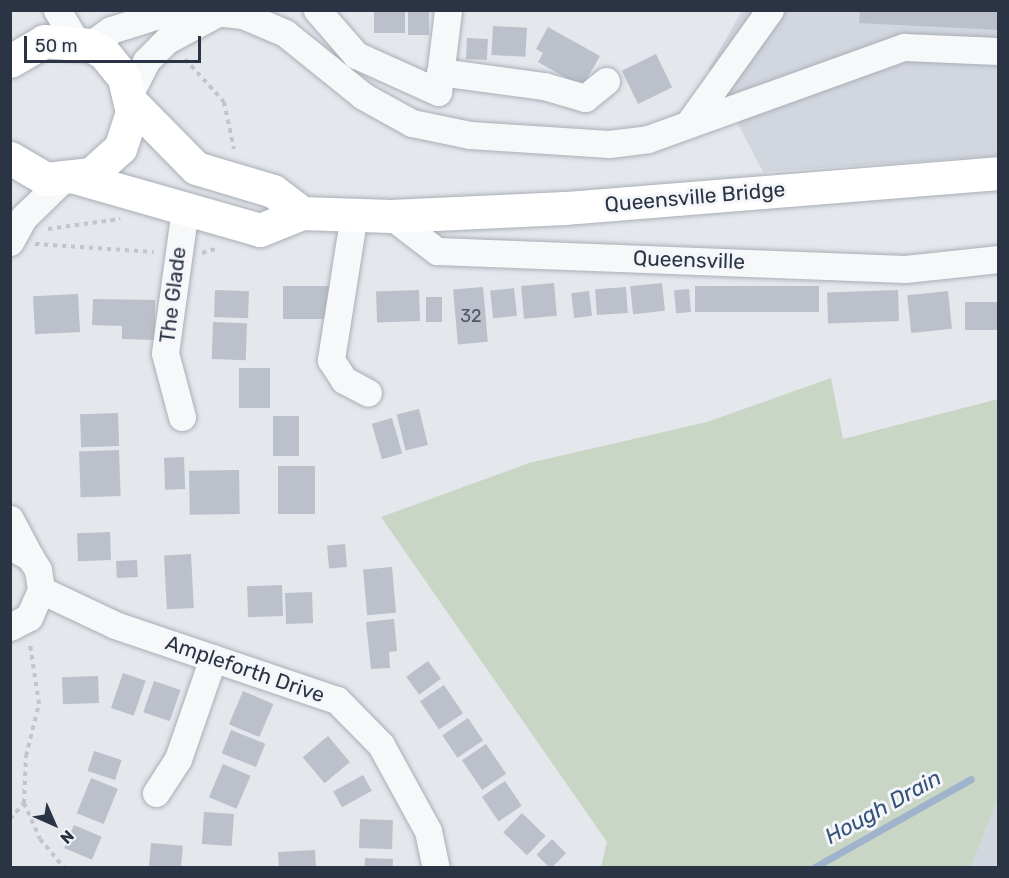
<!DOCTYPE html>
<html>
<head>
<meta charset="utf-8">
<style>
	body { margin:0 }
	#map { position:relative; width:1009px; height:878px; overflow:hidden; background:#e4e7ec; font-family:Rubik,sans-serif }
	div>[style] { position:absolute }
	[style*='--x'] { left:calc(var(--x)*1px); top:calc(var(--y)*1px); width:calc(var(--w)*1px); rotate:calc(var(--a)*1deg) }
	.built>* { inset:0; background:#d2d6de }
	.green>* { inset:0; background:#c9d6c5 }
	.stream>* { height:7px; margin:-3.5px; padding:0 3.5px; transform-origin:3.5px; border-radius:3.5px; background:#9fb4cc }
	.building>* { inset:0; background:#bbc0ca; transform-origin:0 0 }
	.path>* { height:4px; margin-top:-2px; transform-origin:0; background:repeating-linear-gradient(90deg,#c2c5cb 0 4.5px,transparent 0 9px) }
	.roads { filter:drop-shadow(0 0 2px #a9aeb7) drop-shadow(0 0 2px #a9aeb7) }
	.minor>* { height:27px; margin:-13.5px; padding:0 13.5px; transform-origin:13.5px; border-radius:13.5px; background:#f7f8fa }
	.highway>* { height:33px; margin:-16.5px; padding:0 16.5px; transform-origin:16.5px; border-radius:16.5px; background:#fff }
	span { translate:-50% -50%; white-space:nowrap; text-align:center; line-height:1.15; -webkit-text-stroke:6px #f4f6f9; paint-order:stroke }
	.number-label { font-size:18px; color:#4f5766 }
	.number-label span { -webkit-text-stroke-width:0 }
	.street-label { font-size:21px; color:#2b3445 }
	.water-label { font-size:22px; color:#34527a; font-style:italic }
	.frame { position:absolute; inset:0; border:12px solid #2b3445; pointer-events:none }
	.north { position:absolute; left:24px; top:794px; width:60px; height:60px; -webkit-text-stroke:4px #f4f6f9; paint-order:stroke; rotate:135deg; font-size:16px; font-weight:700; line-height:24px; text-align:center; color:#2b3445 }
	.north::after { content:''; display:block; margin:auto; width:21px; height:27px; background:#2b3445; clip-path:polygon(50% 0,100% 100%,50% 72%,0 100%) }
	.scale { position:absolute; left:24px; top:36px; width:177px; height:27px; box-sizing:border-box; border:3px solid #2b3445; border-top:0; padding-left:8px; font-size:18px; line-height:21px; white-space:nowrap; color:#2b3445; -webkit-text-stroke:4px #f4f6f9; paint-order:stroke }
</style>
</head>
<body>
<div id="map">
	<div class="built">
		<i style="clip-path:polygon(742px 11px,998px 11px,998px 156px,763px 172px,709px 68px)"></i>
		<i style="clip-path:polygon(998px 797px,998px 867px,971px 867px)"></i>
	</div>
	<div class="green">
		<i style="clip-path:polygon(831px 378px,843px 439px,998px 399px,998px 797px,971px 867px,601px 867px,607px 842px,381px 517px,529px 463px,707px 422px)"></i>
	</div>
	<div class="stream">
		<i style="--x:813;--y:868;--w:181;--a:-29.4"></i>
	</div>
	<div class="building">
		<i style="left:374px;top:10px;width:31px;height:23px"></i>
		<i style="left:408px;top:10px;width:21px;height:25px"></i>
		<i style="clip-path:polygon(860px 10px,998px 10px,998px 30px,859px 23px)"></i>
		<i style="left:493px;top:26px;width:34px;height:29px;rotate:3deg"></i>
		<i style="clip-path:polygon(548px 27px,600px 56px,582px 87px,538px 62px,543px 53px,536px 49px)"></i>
		<i style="left:467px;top:38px;width:21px;height:21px;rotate:3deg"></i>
		<i style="left:656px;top:54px;width:37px;height:38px;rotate:64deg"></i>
		<i style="left:554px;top:283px;width:33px;height:33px;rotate:85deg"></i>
		<i style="left:662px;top:283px;width:28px;height:32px;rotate:84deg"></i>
		<i style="left:334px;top:286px;width:33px;height:51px;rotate:90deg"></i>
		<i style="left:819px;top:286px;width:26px;height:124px;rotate:90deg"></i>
		<i style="left:483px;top:287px;width:55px;height:30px;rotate:85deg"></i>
		<i style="left:626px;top:287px;width:26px;height:31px;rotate:86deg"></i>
		<i style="left:514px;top:288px;width:28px;height:24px;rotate:84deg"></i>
		<i style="left:689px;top:289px;width:23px;height:15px;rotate:85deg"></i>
		<i style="left:215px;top:290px;width:34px;height:27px;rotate:2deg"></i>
		<i style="left:419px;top:290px;width:31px;height:43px;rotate:88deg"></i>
		<i style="left:898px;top:290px;width:31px;height:71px;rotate:88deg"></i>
		<i style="left:589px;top:291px;width:25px;height:18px;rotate:83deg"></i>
		<i style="left:948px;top:291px;width:38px;height:41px;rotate:84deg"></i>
		<i style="left:78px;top:294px;width:38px;height:45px;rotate:87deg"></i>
		<i style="left:426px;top:297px;width:16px;height:25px"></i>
		<i style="clip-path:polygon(93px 299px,155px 300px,155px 340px,122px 339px,122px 326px,92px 325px)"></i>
		<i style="left:998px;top:302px;width:28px;height:33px;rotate:90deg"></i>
		<i style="left:213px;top:322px;width:34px;height:37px;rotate:2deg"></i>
		<i style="left:239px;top:368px;width:31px;height:40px"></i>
		<i style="left:419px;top:409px;width:37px;height:23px;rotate:76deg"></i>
		<i style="left:118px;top:413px;width:33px;height:38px;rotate:88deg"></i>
		<i style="left:273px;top:416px;width:26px;height:40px"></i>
		<i style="left:392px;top:418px;width:37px;height:21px;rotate:74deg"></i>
		<i style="left:119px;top:450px;width:46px;height:40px;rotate:88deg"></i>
		<i style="left:184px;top:457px;width:32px;height:20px;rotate:88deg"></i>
		<i style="left:278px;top:466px;width:37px;height:48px"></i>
		<i style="left:239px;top:470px;width:44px;height:50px;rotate:89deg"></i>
		<i style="left:110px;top:532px;width:28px;height:33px;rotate:88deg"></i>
		<i style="left:345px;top:544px;width:23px;height:18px;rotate:85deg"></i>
		<i style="left:191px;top:554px;width:54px;height:27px;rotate:87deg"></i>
		<i style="left:137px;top:560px;width:17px;height:21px;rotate:87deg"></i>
		<i style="left:392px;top:567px;width:46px;height:29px;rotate:85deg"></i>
		<i style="left:282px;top:585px;width:31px;height:35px;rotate:88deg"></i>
		<i style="left:312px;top:592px;width:31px;height:27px;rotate:88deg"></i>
		<i style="clip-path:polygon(394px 619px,397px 651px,389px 652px,390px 668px,371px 669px,366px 622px)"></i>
		<i style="left:428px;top:661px;width:22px;height:27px;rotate:54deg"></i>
		<i style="left:123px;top:673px;width:24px;height:37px;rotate:19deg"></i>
		<i style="left:98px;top:676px;width:27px;height:36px;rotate:88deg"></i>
		<i style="left:154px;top:681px;width:28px;height:33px;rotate:19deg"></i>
		<i style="left:444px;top:685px;width:34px;height:29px;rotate:56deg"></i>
		<i style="left:243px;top:691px;width:33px;height:36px;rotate:23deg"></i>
		<i style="left:468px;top:718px;width:27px;height:31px;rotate:56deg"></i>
		<i style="left:231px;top:730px;width:37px;height:25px;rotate:22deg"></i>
		<i style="left:328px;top:736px;width:34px;height:33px;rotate:50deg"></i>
		<i style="left:486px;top:744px;width:36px;height:29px;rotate:56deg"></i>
		<i style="left:94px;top:751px;width:29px;height:21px;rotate:18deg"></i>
		<i style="left:223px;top:764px;width:30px;height:36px;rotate:23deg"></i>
		<i style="left:363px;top:775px;width:18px;height:34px;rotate:61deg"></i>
		<i style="left:91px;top:778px;width:29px;height:38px;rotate:22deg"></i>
		<i style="left:505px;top:781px;width:30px;height:28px;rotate:56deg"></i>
		<i style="left:204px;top:812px;width:30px;height:32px;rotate:4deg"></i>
		<i style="left:522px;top:813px;width:33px;height:27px;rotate:44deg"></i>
		<i style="left:360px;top:819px;width:33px;height:29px;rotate:2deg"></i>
		<i style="left:74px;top:825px;width:30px;height:25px;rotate:23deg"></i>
		<i style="left:552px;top:839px;width:20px;height:22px;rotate:45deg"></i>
		<i style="left:151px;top:843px;width:32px;height:25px;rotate:5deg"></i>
		<i style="left:315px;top:850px;width:18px;height:37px;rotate:87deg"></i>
		<i style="left:365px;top:858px;width:28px;height:10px;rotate:2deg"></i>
	</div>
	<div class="path">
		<i style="--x:185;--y:59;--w:58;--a:47.8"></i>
		<i style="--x:224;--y:102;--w:48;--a:78"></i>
		<i style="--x:48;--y:229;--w:73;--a:-7.9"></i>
		<i style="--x:35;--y:244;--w:119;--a:3.8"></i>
		<i style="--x:202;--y:253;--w:17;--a:-17"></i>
		<i style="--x:24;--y:803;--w:47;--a:-87.6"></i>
		<i style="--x:26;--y:756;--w:54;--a:-76"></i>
		<i style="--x:39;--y:704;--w:61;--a:-98.5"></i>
		<i style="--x:10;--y:819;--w:21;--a:-49"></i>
		<i style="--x:24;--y:803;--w:39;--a:66"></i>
		<i style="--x:40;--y:839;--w:38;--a:50"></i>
	</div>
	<div class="roads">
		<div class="minor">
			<i style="--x:57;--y:10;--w:35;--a:59"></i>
			<i style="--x:194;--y:10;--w:49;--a:5.8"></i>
			<i style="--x:243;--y:15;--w:46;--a:23.2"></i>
			<i style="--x:285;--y:33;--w:100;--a:38.9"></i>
			<i style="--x:363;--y:96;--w:56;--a:28.9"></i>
			<i style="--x:412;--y:123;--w:59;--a:11.7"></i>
			<i style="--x:470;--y:135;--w:139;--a:3.7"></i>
			<i style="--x:609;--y:144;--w:39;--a:-7"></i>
			<i style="--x:648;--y:139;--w:272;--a:-19.8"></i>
			<i style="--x:904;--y:47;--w:94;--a:2.4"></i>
			<i style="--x:317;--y:10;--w:60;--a:49.1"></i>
			<i style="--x:356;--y:55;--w:90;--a:24.3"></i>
			<i style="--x:438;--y:92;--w:83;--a:-83"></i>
			<i style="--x:90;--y:45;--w:26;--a:-36"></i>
			<i style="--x:111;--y:30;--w:66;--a:-17.6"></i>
			<i style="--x:440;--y:72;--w:105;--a:7.7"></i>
			<i style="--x:544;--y:86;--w:43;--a:16.3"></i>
			<i style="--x:585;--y:98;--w:27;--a:-39"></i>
			<i style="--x:130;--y:93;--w:36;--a:-63"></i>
			<i style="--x:146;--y:61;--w:30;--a:-45"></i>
			<i style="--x:167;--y:40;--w:55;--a:-28"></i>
			<i style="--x:689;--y:123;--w:139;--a:-54.4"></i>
			<i style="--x:354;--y:214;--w:148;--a:99"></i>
			<i style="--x:331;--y:360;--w:24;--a:57"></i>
			<i style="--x:344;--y:380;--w:27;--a:28"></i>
			<i style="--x:391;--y:216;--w:58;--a:37.3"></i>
			<i style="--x:437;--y:251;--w:468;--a:2.2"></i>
			<i style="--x:905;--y:269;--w:94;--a:-6.1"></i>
			<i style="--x:10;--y:242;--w:29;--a:-61"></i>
			<i style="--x:24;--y:217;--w:53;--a:-44.2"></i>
			<i style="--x:182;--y:417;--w:66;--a:-104.9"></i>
			<i style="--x:165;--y:353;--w:146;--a:-82.1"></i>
			<i style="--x:10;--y:519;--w:43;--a:62.2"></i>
			<i style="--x:10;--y:546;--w:23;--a:29"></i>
			<i style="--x:30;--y:557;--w:15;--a:58"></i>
			<i style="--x:38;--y:570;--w:20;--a:81"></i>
			<i style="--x:41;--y:590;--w:30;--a:114"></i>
			<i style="--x:29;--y:617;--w:21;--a:152"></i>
			<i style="--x:41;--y:590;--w:82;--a:25.3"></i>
			<i style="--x:115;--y:625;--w:234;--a:18.7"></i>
			<i style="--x:337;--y:700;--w:63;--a:45.6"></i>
			<i style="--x:381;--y:745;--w:98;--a:61.3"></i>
			<i style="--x:428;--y:831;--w:38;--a:78"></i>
			<i style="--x:156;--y:793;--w:40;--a:-57.1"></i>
			<i style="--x:178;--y:759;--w:107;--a:-70.9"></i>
		</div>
		<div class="highway">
			<i style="--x:10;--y:61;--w:39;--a:-30"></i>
			<i style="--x:44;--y:41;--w:46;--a:5"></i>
			<i style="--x:90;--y:45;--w:16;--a:30"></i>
			<i style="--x:104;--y:53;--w:32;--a:51"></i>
			<i style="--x:124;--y:78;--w:35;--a:77"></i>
			<i style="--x:132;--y:112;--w:38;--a:108"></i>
			<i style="--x:120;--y:148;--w:39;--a:138"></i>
			<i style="--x:91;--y:174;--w:45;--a:173.7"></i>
			<i style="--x:46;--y:179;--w:42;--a:-149.7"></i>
			<i style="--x:132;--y:103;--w:91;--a:45.4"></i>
			<i style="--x:196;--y:168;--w:80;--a:16.6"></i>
			<i style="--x:273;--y:191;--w:36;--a:37"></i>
			<i style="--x:78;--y:178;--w:189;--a:15.9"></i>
			<i style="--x:260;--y:230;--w:45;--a:-22"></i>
			<i style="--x:302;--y:213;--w:89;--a:1.9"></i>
			<i style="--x:391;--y:216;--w:174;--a:-2.6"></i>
			<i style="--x:565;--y:208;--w:434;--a:-4.6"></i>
		</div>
	</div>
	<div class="number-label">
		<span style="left:471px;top:316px">32</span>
	</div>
	<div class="street-label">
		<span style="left:695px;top:197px;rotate:-5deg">Queensville Bridge</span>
		<span style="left:689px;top:260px;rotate:2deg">Queensville</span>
		<span style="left:173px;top:295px;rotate:-83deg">The Glade</span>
		<span style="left:245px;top:669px;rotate:19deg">Ampleforth Drive</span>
	</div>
	<div class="water-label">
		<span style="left:883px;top:807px;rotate:-29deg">Hough Drain</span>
	</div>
	<div class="frame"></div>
	<div class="north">N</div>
	<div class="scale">50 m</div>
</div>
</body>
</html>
